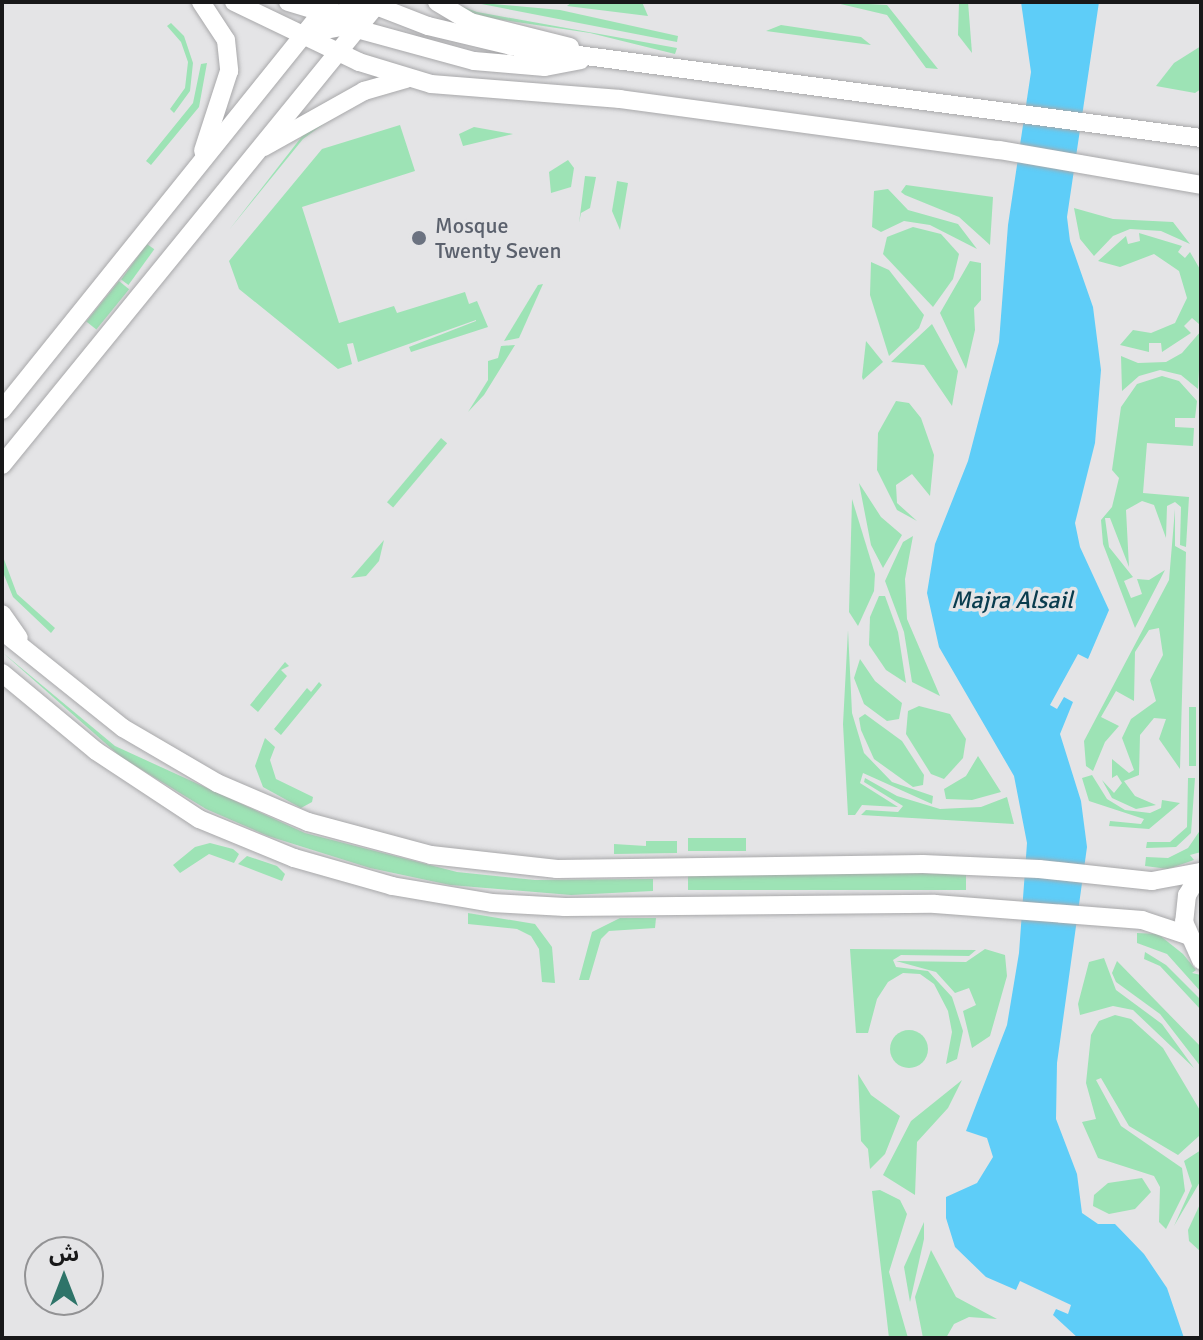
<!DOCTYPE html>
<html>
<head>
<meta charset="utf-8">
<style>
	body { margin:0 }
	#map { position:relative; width:1203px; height:1340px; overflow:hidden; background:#e4e4e6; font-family:Signika,"Noto Sans Arabic",sans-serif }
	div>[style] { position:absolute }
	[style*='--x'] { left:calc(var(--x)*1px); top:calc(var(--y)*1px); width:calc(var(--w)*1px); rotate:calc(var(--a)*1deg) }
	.green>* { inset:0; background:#9de3b5; transform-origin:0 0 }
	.round { border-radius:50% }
	.water>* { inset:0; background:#5ecdf8 }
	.roads { filter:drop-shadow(0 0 2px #a8a8aa) drop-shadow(0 0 2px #a8a8aa) }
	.minor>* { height:18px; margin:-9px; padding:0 9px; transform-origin:9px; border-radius:9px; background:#fff }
	.dots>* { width:22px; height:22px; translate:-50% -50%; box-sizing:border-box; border:4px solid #e4e4e6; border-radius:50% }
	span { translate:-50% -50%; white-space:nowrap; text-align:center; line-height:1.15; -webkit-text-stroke:7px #e4e4e6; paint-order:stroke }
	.worship-label { font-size:22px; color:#5b616d }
	.left { translate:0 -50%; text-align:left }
	.water-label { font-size:24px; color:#093c4e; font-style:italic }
	.frame { position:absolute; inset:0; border:4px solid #181819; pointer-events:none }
	.north { position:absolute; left:24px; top:1236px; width:80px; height:80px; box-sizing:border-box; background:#e4e4e6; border:2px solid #929294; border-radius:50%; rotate:0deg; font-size:22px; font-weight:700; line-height:32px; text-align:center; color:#181819 }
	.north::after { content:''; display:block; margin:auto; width:28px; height:36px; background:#2e7469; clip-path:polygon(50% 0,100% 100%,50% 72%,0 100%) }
</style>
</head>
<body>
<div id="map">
	<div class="green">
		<i style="clip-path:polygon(450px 2px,477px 12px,677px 48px,675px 54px,590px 33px,476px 16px)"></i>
		<i style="clip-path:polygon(471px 2px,560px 10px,678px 36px,677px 42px)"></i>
		<i style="clip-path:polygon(572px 2px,642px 2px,648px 16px,567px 6px)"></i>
		<i style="clip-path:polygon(832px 2px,887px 5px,938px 69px,926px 68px,887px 15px)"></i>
		<i style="clip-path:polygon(959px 2px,968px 2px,972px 53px,958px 35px)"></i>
		<i style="clip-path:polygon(171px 23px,184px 36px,193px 63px,190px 91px,174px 113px,170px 109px,185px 88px,188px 62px,181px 42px,167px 26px)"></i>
		<i style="clip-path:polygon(781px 25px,861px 37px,871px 45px,766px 31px)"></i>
		<i style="clip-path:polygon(1201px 46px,1201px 89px,1195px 93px,1156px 86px,1174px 63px)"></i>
		<i style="clip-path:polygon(207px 63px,199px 107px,151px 165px,146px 161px,193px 103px,201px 64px)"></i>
		<i style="clip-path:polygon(347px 107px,303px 139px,229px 230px,303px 135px)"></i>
		<i style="clip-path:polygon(400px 125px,415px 171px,302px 207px,339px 323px,394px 306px,397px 313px,465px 292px,469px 304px,477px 301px,488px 327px,411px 352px,409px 347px,476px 321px,476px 320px,358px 362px,353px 343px,347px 344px,352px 364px,338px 369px,239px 289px,229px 261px,322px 149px)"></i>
		<i style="clip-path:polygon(474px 127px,513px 134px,463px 146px,459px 134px)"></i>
		<i style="clip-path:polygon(568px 160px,574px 168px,571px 187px,551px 193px,549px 172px)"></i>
		<i style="clip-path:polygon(585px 176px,596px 177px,590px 208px,581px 213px,579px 223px)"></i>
		<i style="clip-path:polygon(617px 181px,628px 183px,620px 230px,612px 211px)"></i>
		<i style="clip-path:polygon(906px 185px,993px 197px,990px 245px,959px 217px,905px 195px,901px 192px)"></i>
		<i style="clip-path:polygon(888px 189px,908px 210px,958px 224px,977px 249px,930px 225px,904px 221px,881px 232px,872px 227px,874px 191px)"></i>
		<i style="clip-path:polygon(1074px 208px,1113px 219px,1173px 222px,1190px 244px,1161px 231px,1130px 229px,1113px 236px,1094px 256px,1080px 239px)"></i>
		<i style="clip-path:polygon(913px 227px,941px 234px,959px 254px,953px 279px,933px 307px,883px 254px,887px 237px)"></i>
		<i style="clip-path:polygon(1139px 233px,1182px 246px,1178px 252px,1185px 258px,1190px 252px,1201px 271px,1199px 324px,1192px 318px,1184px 326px,1191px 333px,1162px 352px,1161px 343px,1149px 343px,1149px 352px,1120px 345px,1133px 330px,1151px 333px,1175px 323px,1187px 298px,1179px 271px,1154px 254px,1120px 267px,1098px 261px,1126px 236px,1128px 244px,1140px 241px)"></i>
		<i style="left:147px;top:244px;width:9px;height:44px;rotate:36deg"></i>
		<i style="clip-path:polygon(970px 261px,981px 263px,981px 300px,974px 308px,975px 330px,966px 369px,940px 313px)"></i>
		<i style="clip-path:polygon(871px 262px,889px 270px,924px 315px,919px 328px,889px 356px,870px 295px)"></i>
		<i style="left:119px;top:281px;width:13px;height:52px;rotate:39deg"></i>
		<i style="clip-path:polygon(543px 284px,519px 338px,504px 341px,538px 285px)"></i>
		<i style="clip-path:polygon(932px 324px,958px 371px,952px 406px,924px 365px,891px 362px)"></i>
		<i style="clip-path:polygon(1201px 331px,1198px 389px,1181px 375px,1160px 370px,1139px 376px,1122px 391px,1121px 356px,1138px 363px,1166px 362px,1182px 353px)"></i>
		<i style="clip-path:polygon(866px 341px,883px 362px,863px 380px,862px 377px)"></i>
		<i style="clip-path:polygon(515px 345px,484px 395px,468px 412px,488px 380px,488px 361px,498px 358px,501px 346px)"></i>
		<i style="clip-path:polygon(1162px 376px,1179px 381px,1197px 401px,1195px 418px,1175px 418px,1175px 427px,1194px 428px,1193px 446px,1147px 443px,1143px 493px,1189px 497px,1186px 547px,1180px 545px,1181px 507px,1175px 502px,1167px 506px,1166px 538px,1154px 505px,1142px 501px,1126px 510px,1129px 567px,1110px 518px,1105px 518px,1109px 547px,1133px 577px,1124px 581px,1131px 598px,1142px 594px,1137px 579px,1149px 580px,1165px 570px,1135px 628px,1103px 544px,1101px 520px,1112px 507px,1119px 478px,1112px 470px,1121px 407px,1137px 384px)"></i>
		<i style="clip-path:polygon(896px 401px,909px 403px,921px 418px,934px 455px,930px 496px,912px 474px,896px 485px,897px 503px,917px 521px,897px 510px,877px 470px,878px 433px)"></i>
		<i style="left:441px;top:438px;width:8px;height:84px;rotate:40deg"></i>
		<i style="clip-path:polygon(859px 483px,881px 517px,902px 535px,883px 568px,871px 545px)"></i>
		<i style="clip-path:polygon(852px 499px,875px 574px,874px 591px,858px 626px,849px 612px)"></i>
		<i style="clip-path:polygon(1175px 509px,1175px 546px,1186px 552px,1180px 769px,1159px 739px,1166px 719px,1154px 718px,1140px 735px,1139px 775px,1124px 781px,1135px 796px,1156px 805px,1136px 809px,1112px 798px,1102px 780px,1114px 793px,1122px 783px,1117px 775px,1112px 778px,1112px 759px,1129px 773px,1134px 770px,1122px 738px,1131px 719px,1156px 701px,1150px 680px,1163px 655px,1159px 628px,1149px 630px,1135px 652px,1134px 701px,1116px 691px,1101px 717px,1119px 726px,1105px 742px,1093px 771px,1086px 766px,1084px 741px,1169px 580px)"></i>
		<i style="clip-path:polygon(913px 536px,905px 579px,907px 619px,940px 696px,912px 682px,904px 632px,885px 581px,903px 542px)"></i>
		<i style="clip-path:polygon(384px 540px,379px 561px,366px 576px,351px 578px)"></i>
		<i style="clip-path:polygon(2px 554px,17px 594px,55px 628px,51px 633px,13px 597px,2px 570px)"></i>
		<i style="clip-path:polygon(879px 596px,885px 596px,898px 632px,906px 683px,886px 670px,869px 645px,870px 617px)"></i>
		<i style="clip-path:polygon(848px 630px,852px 713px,864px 753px,892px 782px,933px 796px,932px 804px,863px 773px,860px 783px,898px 807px,862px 805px,855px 815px,848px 815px,843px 724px)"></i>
		<i style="clip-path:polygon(2px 652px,115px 746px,305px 833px,457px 872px,535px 880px,653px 879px,653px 891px,571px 895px,450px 885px,370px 868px,268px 836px,206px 809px,121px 757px)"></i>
		<i style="clip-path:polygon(860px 659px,875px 681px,902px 703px,899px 719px,887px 721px,864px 704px,854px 678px)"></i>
		<i style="clip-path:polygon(285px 662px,289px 666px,281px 670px,287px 676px,258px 712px,250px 705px)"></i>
		<i style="clip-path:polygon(319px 682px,322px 685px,281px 735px,274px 729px,307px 688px,311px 692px)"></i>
		<i style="clip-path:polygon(919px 706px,950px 714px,966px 739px,963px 758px,944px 779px,931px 774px,906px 734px,908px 711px)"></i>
		<i style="left:1189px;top:707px;width:7px;height:59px"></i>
		<i style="clip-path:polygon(865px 714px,902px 741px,924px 775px,923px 785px,913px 787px,874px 759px,861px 730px,859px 718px)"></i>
		<i style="clip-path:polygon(265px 738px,275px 747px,270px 760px,276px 779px,313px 797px,312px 802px,301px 808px,263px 787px,255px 766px)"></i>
		<i style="clip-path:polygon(978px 756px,1001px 792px,972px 800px,946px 799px,944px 789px,966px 776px)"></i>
		<i style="clip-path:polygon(1092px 775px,1107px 799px,1125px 810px,1150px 813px,1161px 808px,1162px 800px,1180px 803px,1149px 829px,1109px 826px,1110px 821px,1141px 824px,1144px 819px,1089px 801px,1082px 778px)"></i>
		<i style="clip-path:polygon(865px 778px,897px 796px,940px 809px,981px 807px,1007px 797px,1014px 824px,861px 815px,866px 810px,898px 812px,903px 806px,864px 782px)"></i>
		<i style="clip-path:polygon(1188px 778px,1195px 778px,1191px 833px,1176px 847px,1146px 848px,1147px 842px,1170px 842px,1187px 827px)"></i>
		<i style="clip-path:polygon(1201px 829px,1201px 852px,1190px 855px,1194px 860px,1168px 869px,1145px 866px,1146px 857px,1168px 858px,1188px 848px)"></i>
		<i style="left:746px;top:838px;width:13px;height:58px;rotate:90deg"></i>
		<i style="clip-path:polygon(646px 841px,677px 841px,677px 853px,614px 854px,614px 844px,646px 846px)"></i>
		<i style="clip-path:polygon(210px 843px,233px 849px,239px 854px,234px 863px,209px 854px,180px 873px,173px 865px,195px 847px)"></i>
		<i style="clip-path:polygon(247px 856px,277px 866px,285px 874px,282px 881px,238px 864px)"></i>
		<i style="clip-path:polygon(827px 872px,966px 874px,966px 890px,688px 890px,688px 874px)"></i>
		<i style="clip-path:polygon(468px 913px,535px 924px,552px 947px,555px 983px,542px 982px,539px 949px,531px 936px,517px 929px,468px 924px)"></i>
		<i style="clip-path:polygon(620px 918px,656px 918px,655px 928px,609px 931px,601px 939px,589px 980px,579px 980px,592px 932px)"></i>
		<i style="clip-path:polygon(1137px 933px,1158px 934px,1183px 954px,1196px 970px,1192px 973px,1201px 975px,1201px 992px,1167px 954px,1137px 943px)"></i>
		<i style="clip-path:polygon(850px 949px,976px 950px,969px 956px,901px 955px,893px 960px,896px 967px,928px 971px,952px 997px,963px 1031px,957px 1059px,946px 1064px,952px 1032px,948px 1011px,934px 984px,920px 974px,903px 973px,888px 982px,877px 999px,868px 1033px,856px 1033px)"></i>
		<i style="clip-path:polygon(985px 949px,1005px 955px,1007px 976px,990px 1036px,972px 1048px,963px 1011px,976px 1005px,969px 988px,955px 993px,936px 972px,896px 961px,966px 962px)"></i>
		<i style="clip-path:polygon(1145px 952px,1166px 965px,1201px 1000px,1201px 1010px,1160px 966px,1144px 959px)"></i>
		<i style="clip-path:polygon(1104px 958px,1116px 990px,1162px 1024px,1194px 1068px,1133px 1010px,1113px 1006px,1080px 1015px,1078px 1004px,1089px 962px)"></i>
		<i style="clip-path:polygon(1117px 961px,1201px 1047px,1201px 1067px,1160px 1014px,1116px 982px,1112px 973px)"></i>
		<i style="clip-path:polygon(1115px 1015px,1131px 1019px,1163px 1048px,1201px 1112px,1199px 1136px,1178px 1155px,1129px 1126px,1101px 1078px,1096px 1080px,1121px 1126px,1182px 1168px,1185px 1191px,1166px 1229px,1159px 1222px,1160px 1187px,1154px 1176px,1098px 1158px,1082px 1122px,1096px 1119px,1086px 1083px,1091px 1035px,1099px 1021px)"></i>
		<i class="round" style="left:890px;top:1030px;width:38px;height:38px"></i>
		<i style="clip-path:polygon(858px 1074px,871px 1095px,900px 1116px,885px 1154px,870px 1169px,868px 1149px,861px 1141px)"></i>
		<i style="clip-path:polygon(962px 1080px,948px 1108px,917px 1142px,915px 1195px,883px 1175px,911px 1121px)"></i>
		<i style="clip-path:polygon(1201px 1150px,1201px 1180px,1174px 1226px,1192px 1186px,1184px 1161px)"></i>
		<i style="clip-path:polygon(1142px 1178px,1151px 1192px,1135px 1209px,1109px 1214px,1093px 1206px,1094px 1195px,1108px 1183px)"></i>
		<i style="clip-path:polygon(880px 1190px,900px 1200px,907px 1214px,889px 1272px,908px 1338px,889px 1338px,872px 1191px)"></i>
		<i style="clip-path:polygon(1201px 1202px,1201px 1252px,1189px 1241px,1188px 1230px)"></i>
		<i style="clip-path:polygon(924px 1222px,924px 1239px,910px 1302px,904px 1267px)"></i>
		<i style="clip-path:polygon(931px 1250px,956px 1297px,997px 1319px,969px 1317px,954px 1324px,946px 1338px,923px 1338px,915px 1297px)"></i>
	</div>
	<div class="water">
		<i style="clip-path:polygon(1021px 2px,1099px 2px,1067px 217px,1070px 241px,1093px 307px,1101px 370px,1095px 443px,1075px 523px,1080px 547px,1109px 610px,1088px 659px,1078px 654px,1050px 705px,1057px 709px,1064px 697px,1073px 702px,1060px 734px,1081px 801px,1087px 847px,1057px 1063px,1056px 1119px,1077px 1174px,1082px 1213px,1098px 1224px,1115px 1224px,1144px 1254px,1167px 1288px,1184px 1338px,1078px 1338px,1053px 1315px,1056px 1309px,1068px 1314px,1071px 1305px,1020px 1281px,1016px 1290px,986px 1277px,955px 1247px,946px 1218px,946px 1197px,977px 1183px,993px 1157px,987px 1138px,966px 1131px,1007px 1025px,1019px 953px,1027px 843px,1014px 776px,939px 647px,927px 593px,935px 544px,968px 461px,999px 342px,1008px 225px,1031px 72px)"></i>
	</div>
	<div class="roads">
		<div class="minor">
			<i style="--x:201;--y:2;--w:45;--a:56.7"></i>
			<i style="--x:226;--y:40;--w:31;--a:84"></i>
			<i style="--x:229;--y:71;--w:84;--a:108"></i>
			<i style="--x:234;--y:2;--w:139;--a:25.6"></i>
			<i style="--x:359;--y:62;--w:75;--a:17"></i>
			<i style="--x:431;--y:84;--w:190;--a:4.5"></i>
			<i style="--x:620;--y:99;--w:382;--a:7.7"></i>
			<i style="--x:999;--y:150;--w:205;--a:9.8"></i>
			<i style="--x:288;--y:2;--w:45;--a:16.8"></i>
			<i style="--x:331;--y:15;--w:44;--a:-11.8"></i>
			<i style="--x:366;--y:2;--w:66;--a:21.2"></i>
			<i style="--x:428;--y:26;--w:85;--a:13.5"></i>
			<i style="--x:511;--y:46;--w:696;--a:7.59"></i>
			<i style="--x:437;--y:2;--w:39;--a:31"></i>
			<i style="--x:470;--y:22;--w:103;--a:14"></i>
			<i style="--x:305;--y:34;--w:42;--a:-11"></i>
			<i style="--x:346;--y:26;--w:133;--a:15.3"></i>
			<i style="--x:474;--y:61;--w:71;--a:4.8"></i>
			<i style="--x:545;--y:67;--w:36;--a:-11"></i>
			<i style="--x:264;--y:147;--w:115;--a:-29.2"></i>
			<i style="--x:364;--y:91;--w:44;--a:-15.9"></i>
			<i style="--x:2;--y:410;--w:523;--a:-51.2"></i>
			<i style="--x:2;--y:465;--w:597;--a:-50.85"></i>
			<i style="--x:2;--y:614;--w:29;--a:55"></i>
			<i style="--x:2;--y:631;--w:155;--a:38.7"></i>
			<i style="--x:123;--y:728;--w:109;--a:30.3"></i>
			<i style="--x:217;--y:783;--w:99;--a:23.2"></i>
			<i style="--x:308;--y:822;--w:127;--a:15"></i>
			<i style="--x:431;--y:855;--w:127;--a:6.3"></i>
			<i style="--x:557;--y:869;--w:366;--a:-0.8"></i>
			<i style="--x:923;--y:864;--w:116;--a:2.5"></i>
			<i style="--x:1039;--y:869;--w:114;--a:6.1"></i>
			<i style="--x:1152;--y:881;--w:50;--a:-10.4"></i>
			<i style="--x:2;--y:673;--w:122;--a:39.7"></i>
			<i style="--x:96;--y:751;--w:123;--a:33.4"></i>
			<i style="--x:199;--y:819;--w:103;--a:22.3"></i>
			<i style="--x:294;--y:858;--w:102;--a:15.9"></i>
			<i style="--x:392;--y:886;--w:101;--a:9.6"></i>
			<i style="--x:492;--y:903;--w:73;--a:3.1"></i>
			<i style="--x:565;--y:907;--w:370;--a:-0.5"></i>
			<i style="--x:935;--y:904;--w:208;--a:4.4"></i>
			<i style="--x:1142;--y:920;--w:47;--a:18.4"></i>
			<i style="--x:1201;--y:872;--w:27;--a:121"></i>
			<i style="--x:1187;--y:895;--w:27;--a:96"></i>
			<i style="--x:1184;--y:922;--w:42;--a:65.9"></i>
		</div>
	</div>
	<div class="dots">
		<i style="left:419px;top:238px;background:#6b7280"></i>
	</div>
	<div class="worship-label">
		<span class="left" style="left:435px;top:238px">Mosque<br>Twenty Seven</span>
	</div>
	<div class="water-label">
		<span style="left:1012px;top:601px">Majra Alsail</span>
	</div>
	<div class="frame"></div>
	<div class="north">ش</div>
</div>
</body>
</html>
